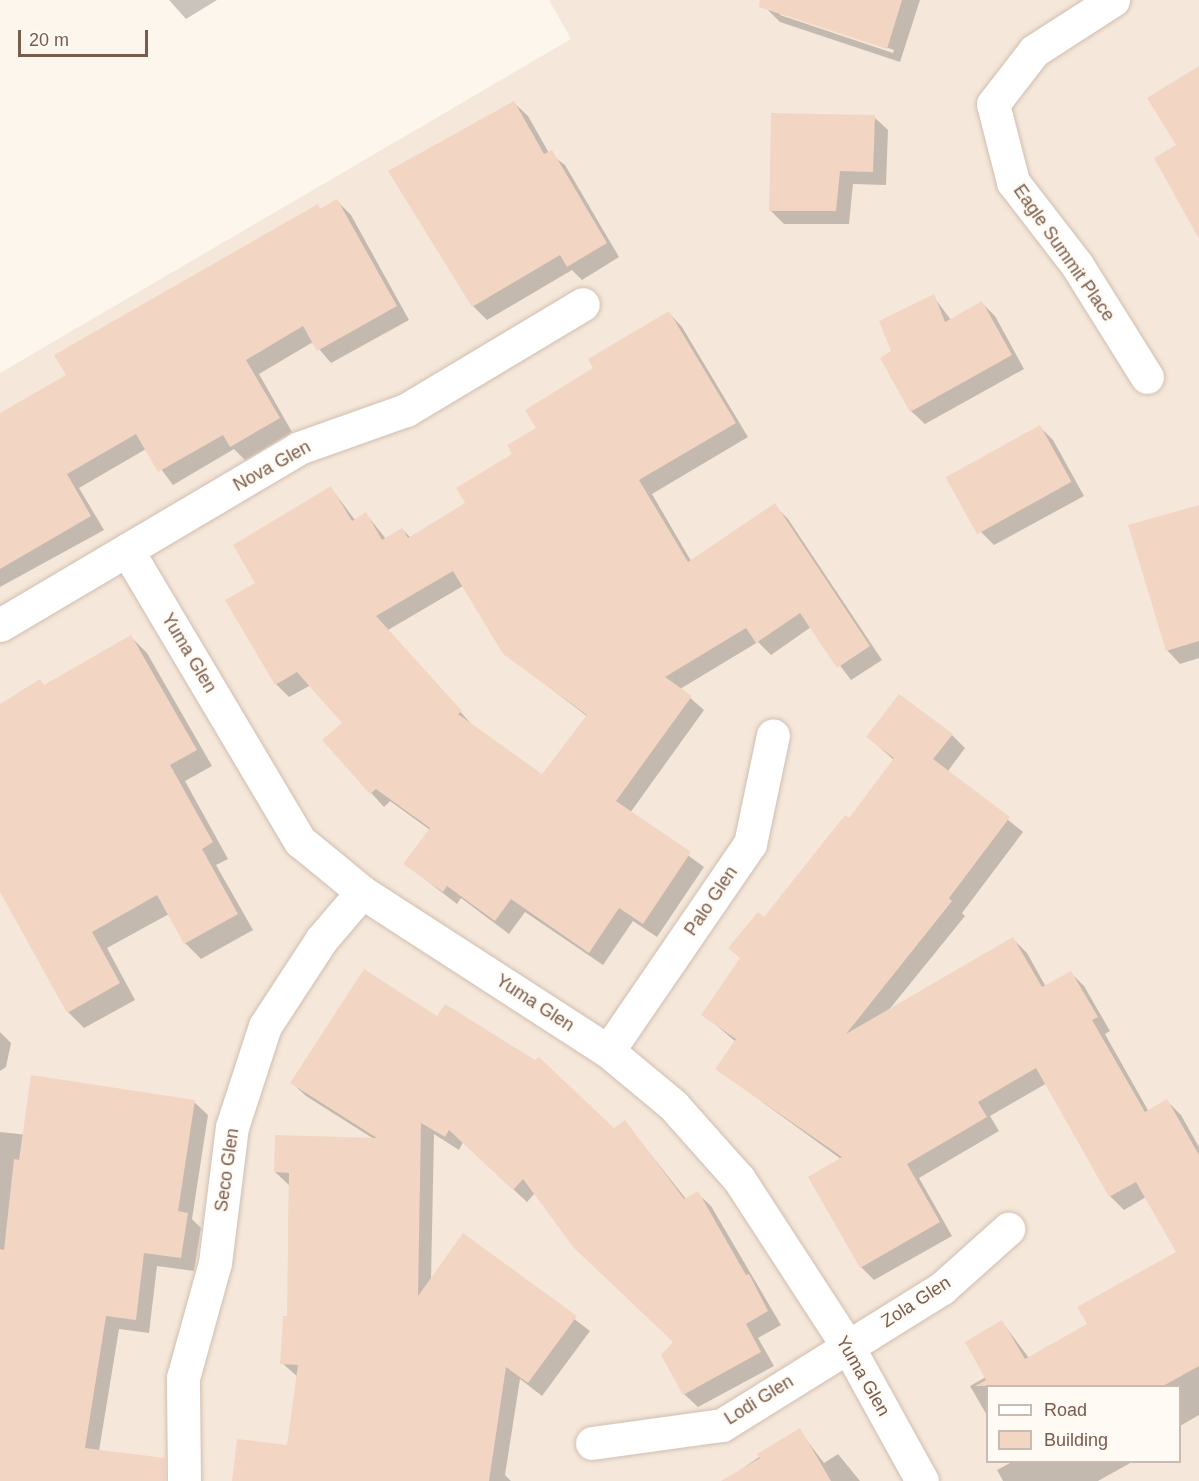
<!DOCTYPE html>
<html>
<head>
<meta charset="utf-8">
<style>
	body { margin:0 }
	#map { position:relative; width:1199px; height:1481px; overflow:hidden; background:#fdf6ec; font-family:Arial,sans-serif }
	div>[style] { position:absolute }
	[style*='--x'] { left:calc(var(--x)*1px); top:calc(var(--y)*1px); width:calc(var(--w)*1px); rotate:calc(var(--a)*1deg) }
	.residential>* { inset:0; background:#f5e8da }
	.shadow>* { inset:0; background:#0003 }
	.building>* { inset:0; background:#f3d5c3; transform-origin:0 0 }
	.roads { filter:drop-shadow(0 0 2px #d1beb0) drop-shadow(0 0 2px #d1beb0) }
	.minor>* { height:33px; margin:-16.5px; padding:0 16.5px; transform-origin:16.5px; border-radius:16.5px; background:#fff }
	span { translate:-50% -50%; white-space:nowrap; text-align:center; line-height:1.15; -webkit-text-stroke:4.5px #fffaf3; paint-order:stroke }
	.street-label { font-size:18px; color:#7a5c4d }
	.legend { position:absolute; left:986px; top:1385px; width:195px; height:78px; box-sizing:border-box; background:#fffaf3; border:2px solid #cabbb1; margin:0; padding:8px 10px; list-style:none; font-size:18px; color:#7a5c4d }
	.legend li { display:flex; align-items:center; gap:12px; height:30px }
	.legend b { width:30px; border:2px solid #cabbb1 }
	.scale { position:absolute; left:18px; top:30px; width:130px; height:27px; box-sizing:border-box; border:3px solid #7a5c4d; border-top:0; padding-left:8px; font-size:18px; line-height:21px; white-space:nowrap; color:#7a5c4d; -webkit-text-stroke:4px #fffaf3; paint-order:stroke }
</style>
</head>
<body>
<div id="map">
	<div class="residential">
		<i style="clip-path:polygon(evenodd,549px 0,1199px 0,1199px 1481px,0 1481px,0 373px,571px 39px,549px 0,988px 1386px,1180px 1386px,1180px 1462px,988px 1462px,988px 1386px)"></i>
	</div>
	<div class="shadow">
		<i style="clip-path:polygon(169px 0,217px 0,186px 19px)"></i>
		<i style="clip-path:polygon(evenodd,769px 0,920px 0,900px 62px,780px 22px,766px 8px,769px 0,780px 12px,894px 50px,893px 53px,780px 15px,780px 12px)"></i>
		<i style="clip-path:polygon(514px 103px,528px 116px,549px 153px,565px 165px,619px 257px,582px 280px,572px 270px,487px 320px,473px 306px,390px 171px)"></i>
		<i style="clip-path:polygon(874px 117px,888px 130px,886px 185px,853px 184px,849px 224px,784px 224px,770px 210px)"></i>
		<i style="clip-path:polygon(337px 201px,351px 215px,409px 320px,331px 363px,313px 342px,259px 374px,292px 432px,245px 460px,234px 449px,173px 485px,146px 449px,79px 488px,104px 530px,0 587px,0 415px,68px 376px,317px 206px,322px 210px)"></i>
		<i style="clip-path:polygon(933px 296px,951px 320px,982px 303px,995px 316px,1024px 369px,925px 424px,911px 411px)"></i>
		<i style="clip-path:polygon(evenodd,669px 313px,682px 327px,748px 437px,652px 494px,691px 561px,774px 505px,788px 519px,882px 660px,851px 680px,811px 627px,771px 655px,758px 642px,680px 689px,704px 710px,630px 813px,704px 867px,657px 937px,633px 921px,603px 965px,525px 912px,509px 934px,461px 898px,457px 904px,405px 864px,430px 830px,390px 801px,384px 807px,324px 741px,344px 723px,311px 685px,289px 697px,276px 684px,257px 583px,331px 488px,355px 520px,366px 514px,386px 539px,402px 529px,411px 538px,467px 503px,596px 368px,669px 313px,463px 586px,504px 653px,588px 717px,543px 777px,473px 726px,388px 630px,463px 586px)"></i>
		<i style="clip-path:polygon(1040px 427px,1053px 440px,1084px 496px,994px 545px,981px 532px)"></i>
		<i style="clip-path:polygon(1199px 506px,1199px 658px,1180px 664px,1167px 650px)"></i>
		<i style="clip-path:polygon(131px 637px,147px 653px,212px 766px,185px 781px,228px 859px,216px 865px,253px 930px,201px 959px,185px 943px,169px 914px,107px 948px,135px 1000px,84px 1028px,68px 1012px,0 889px,0 705px,45px 686px)"></i>
		<i style="clip-path:polygon(952px 735px,965px 748px,948px 771px,1023px 832px,962px 913px,965px 916px,888px 1011px,1013px 939px,1027px 953px,1046px 987px,1070px 972px,1084px 986px,1110px 1031px,1105px 1034px,1149px 1112px,1167px 1101px,1181px 1115px,1199px 1147px,1199px 1415px,1180px 1426px,1180px 1386px,988px 1386px,988px 1417px,970px 1386px,986px 1377px,1002px 1322px,1029px 1358px,1089px 1325px,1178px 1253px,1146px 1197px,1124px 1210px,1110px 1196px,1047px 1083px,990px 1116px,999px 1131px,919px 1178px,952px 1236px,874px 1280px,861px 1267px,841px 1159px,717px 1069px,736px 1042px,703px 1014px,741px 959px,730px 948px,765px 919px,849px 821px,894px 760px,868px 737px)"></i>
		<i style="clip-path:polygon(0 1032px,11px 1043px,6px 1067px,0 1071px)"></i>
		<i style="clip-path:polygon(292px 1083px,614px 1130px,625px 1122px,686px 1199px,697px 1193px,711px 1206px,781px 1325px,758px 1338px,774px 1366px,698px 1407px,684px 1394px,674px 1342px,535px 1193px,527px 1202px,463px 1142px,459px 1150px,434px 1134px,431px 1280px,464px 1235px,590px 1331px,542px 1396px,520px 1379px,505px 1475px,511px 1481px,236px 1481px,289px 1447px,298px 1377px,282px 1363px,288px 1318px,289px 1185px,275px 1172px,374px 1139px,306px 1096px)"></i>
		<i style="clip-path:polygon(194px 1102px,208px 1115px,192px 1219px,201px 1228px,194px 1271px,157px 1266px,149px 1333px,119px 1329px,99px 1451px,152px 1481px,0 1481px,0 1132px,57px 1138px)"></i>
		<i style="clip-path:polygon(799px 1430px,824px 1463px,838px 1454px,860px 1481px,724px 1481px)"></i>
		<i style="clip-path:polygon(1012px 1462px,1132px 1462px,1098px 1481px,1003px 1481px,997px 1470px)"></i>
	</div>
	<div class="building">
		<i style="clip-path:polygon(760px 0,902px 0,887px 49px,759px 7px)"></i>
		<i style="clip-path:polygon(1199px 66px,1199px 239px,1154px 158px,1176px 145px,1147px 98px)"></i>
		<i style="clip-path:polygon(514px 101px,544px 154px,552px 150px,607px 243px,567px 267px,560px 255px,472px 307px,388px 171px)"></i>
		<i style="clip-path:polygon(771px 113px,875px 115px,873px 172px,840px 171px,836px 211px,769px 211px)"></i>
		<i style="clip-path:polygon(337px 199px,397px 306px,317px 351px,303px 326px,246px 360px,280px 418px,230px 447px,223px 435px,158px 472px,136px 434px,67px 474px,91px 516px,0 569px,0 413px,66px 375px,54px 355px,318px 204px,320px 209px)"></i>
		<i style="clip-path:polygon(934px 294px,945px 322px,982px 301px,1012px 355px,910px 412px,880px 358px,891px 351px,879px 321px)"></i>
		<i style="clip-path:polygon(evenodd,669px 311px,736px 423px,639px 480px,688px 562px,775px 503px,870px 646px,837px 668px,800px 613px,756px 643px,746px 628px,665px 677px,692px 696px,616px 801px,691px 852px,643px 924px,619px 908px,589px 953px,511px 899px,495px 921px,447px 886px,443px 892px,403px 864px,430px 828px,376px 789px,370px 794px,322px 740px,342px 723px,297px 672px,275px 685px,225px 600px,255px 583px,233px 545px,331px 486px,352px 521px,366px 512px,382px 540px,402px 528px,408px 538px,465px 503px,456px 488px,512px 454px,507px 445px,536px 428px,525px 410px,593px 368px,588px 359px,669px 311px,453px 571px,503px 654px,587px 715px,542px 774px,458px 714px,462px 711px,376px 616px,453px 571px)"></i>
		<i style="left:1040px;top:425px;width:65px;height:108px;rotate:61deg"></i>
		<i style="clip-path:polygon(1199px 505px,1199px 641px,1166px 651px,1128px 525px)"></i>
		<i style="clip-path:polygon(131px 635px,197px 750px,170px 765px,213px 842px,202px 849px,238px 914px,184px 944px,157px 895px,92px 932px,120px 983px,67px 1013px,0 892px,0 704px,40px 679px,44px 685px)"></i>
		<i style="clip-path:polygon(899px 694px,953px 734px,933px 759px,1010px 817px,949px 898px,952px 901px,846px 1034px,1013px 937px,1042px 987px,1071px 971px,1098px 1017px,1092px 1020px,1145px 1112px,1167px 1099px,1199px 1155px,1199px 1366px,1163px 1386px,975px 1386px,986px 1380px,965px 1342px,1002px 1320px,1025px 1359px,1087px 1324px,1077px 1307px,1176px 1252px,1136px 1182px,1109px 1197px,1036px 1068px,978px 1102px,987px 1117px,907px 1164px,940px 1222px,860px 1268px,808px 1177px,842px 1157px,715px 1069px,736px 1039px,701px 1015px,740px 958px,728px 948px,758px 912px,764px 917px,845px 815px,849px 818px,894px 758px,866px 737px)"></i>
		<i style="clip-path:polygon(364px 969px,437px 1016px,445px 1004px,535px 1060px,539px 1057px,614px 1128px,625px 1120px,684px 1199px,698px 1191px,746px 1275px,749px 1274px,768px 1311px,746px 1324px,761px 1352px,683px 1395px,661px 1355px,673px 1342px,574px 1248px,523px 1179px,513px 1190px,449px 1130px,445px 1137px,421px 1123px,418px 1296px,463px 1233px,577px 1316px,528px 1383px,506px 1367px,489px 1481px,232px 1481px,237px 1439px,287px 1445px,298px 1365px,280px 1364px,283px 1316px,287px 1316px,289px 1173px,274px 1172px,275px 1135px,377px 1138px,290px 1083px)"></i>
		<i style="clip-path:polygon(31px 1075px,195px 1100px,178px 1211px,188px 1213px,181px 1258px,144px 1253px,136px 1320px,106px 1316px,85px 1448px,165px 1458px,165px 1481px,0 1481px,0 1249px,4px 1250px,14px 1159px,19px 1160px)"></i>
		<i style="clip-path:polygon(800px 1428px,831px 1481px,721px 1481px,760px 1458px,757px 1454px)"></i>
	</div>
	<div class="roads">
		<div class="minor">
			<i style="--x:1113;--y:0;--w:94;--a:147.2"></i>
			<i style="--x:1034;--y:51;--w:67;--a:127.7"></i>
			<i style="--x:993;--y:104;--w:81;--a:75.6"></i>
			<i style="--x:1013;--y:182;--w:105;--a:52.4"></i>
			<i style="--x:1077;--y:265;--w:132;--a:58"></i>
			<i style="--x:127;--y:550;--w:339;--a:59.3"></i>
			<i style="--x:300;--y:841;--w:80;--a:39.4"></i>
			<i style="--x:362;--y:892;--w:293;--a:32.9"></i>
			<i style="--x:608;--y:1051;--w:85;--a:39.7"></i>
			<i style="--x:673;--y:1105;--w:99;--a:48.3"></i>
			<i style="--x:739;--y:1179;--w:198;--a:57"></i>
			<i style="--x:847;--y:1345;--w:155;--a:61.1"></i>
			<i style="--x:0;--y:625;--w:347;--a:-30.6"></i>
			<i style="--x:299;--y:448;--w:114;--a:-19.6"></i>
			<i style="--x:406;--y:410;--w:206;--a:-30.9"></i>
			<i style="--x:608;--y:1051;--w:251;--a:-55.6"></i>
			<i style="--x:750;--y:844;--w:111;--a:-78.1"></i>
			<i style="--x:592;--y:1443;--w:131;--a:-7.9"></i>
			<i style="--x:722;--y:1425;--w:259;--a:-31.9"></i>
			<i style="--x:942;--y:1288;--w:89;--a:-41.8"></i>
			<i style="--x:184;--y:1481;--w:103;--a:-90.6"></i>
			<i style="--x:183;--y:1378;--w:119;--a:-74.5"></i>
			<i style="--x:215;--y:1263;--w:137;--a:-82.9"></i>
			<i style="--x:232;--y:1127;--w:106;--a:-71.9"></i>
			<i style="--x:265;--y:1026;--w:103;--a:-56.9"></i>
			<i style="--x:321;--y:940;--w:63;--a:-49.5"></i>
		</div>
	</div>
	<div class="street-label">
		<span style="left:1064px;top:253px;rotate:55deg">Eagle Summit Place</span>
		<span style="left:272px;top:466px;rotate:-29deg">Nova Glen</span>
		<span style="left:189px;top:653px;rotate:59deg">Yuma Glen</span>
		<span style="left:711px;top:901px;rotate:-56deg">Palo Glen</span>
		<span style="left:535px;top:1003px;rotate:33deg">Yuma Glen</span>
		<span style="left:227px;top:1170px;rotate:-82deg">Seco Glen</span>
		<span style="left:916px;top:1302px;rotate:-33deg">Zola Glen</span>
		<span style="left:863px;top:1376px;rotate:60deg">Yuma Glen</span>
		<span style="left:759px;top:1400px;rotate:-32deg">Lodi Glen</span>
	</div>
	<ul class="legend">
	<li><b style="height:8px;background:#fff"></b>Road</li>
	<li><b style="height:16px;background:#f3d5c3"></b>Building</li>
	</ul>
	<div class="scale">20 m</div>
</div>
</body>
</html>
